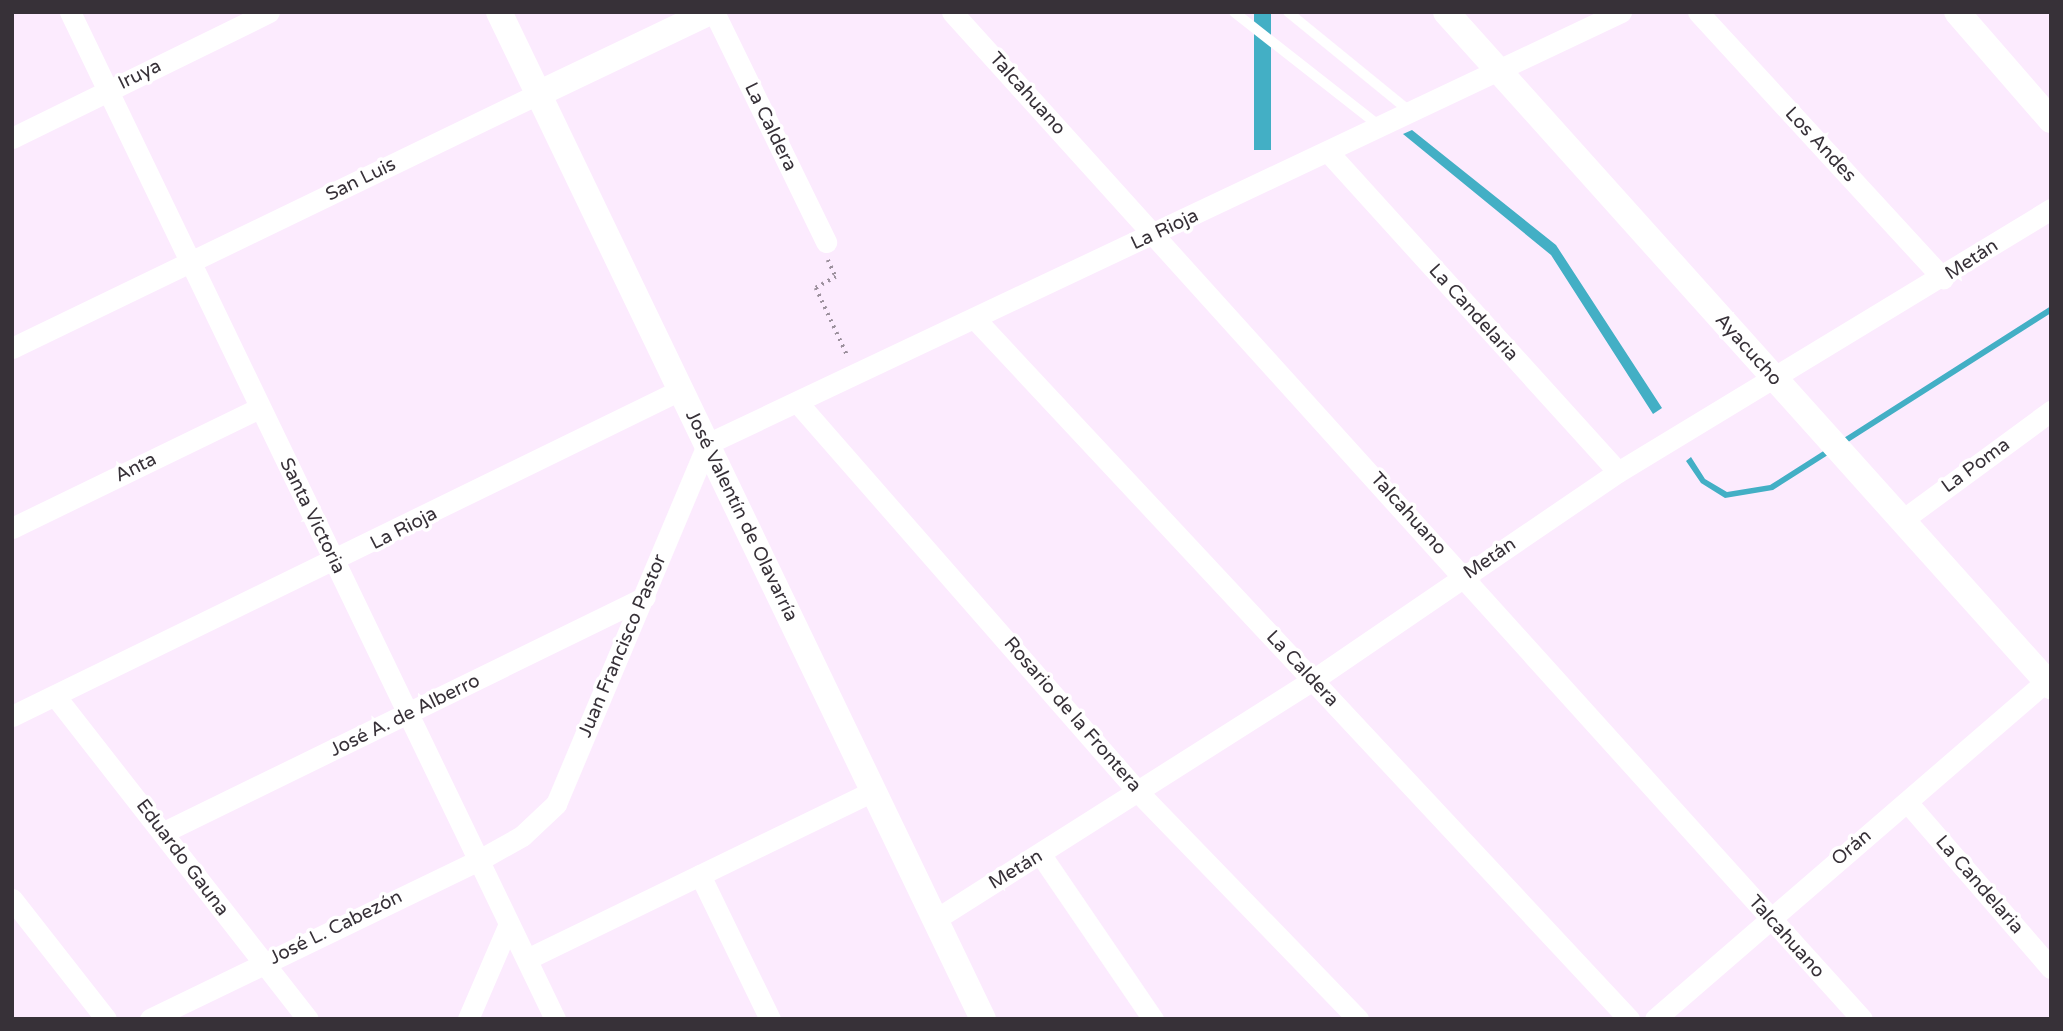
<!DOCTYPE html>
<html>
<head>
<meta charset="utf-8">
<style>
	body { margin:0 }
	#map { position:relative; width:2063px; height:1031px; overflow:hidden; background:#fcebfe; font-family:"Varela Round",sans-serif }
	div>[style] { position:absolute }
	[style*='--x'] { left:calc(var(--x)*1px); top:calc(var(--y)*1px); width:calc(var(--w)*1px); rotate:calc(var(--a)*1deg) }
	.water>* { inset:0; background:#43afc5; transform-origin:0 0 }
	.path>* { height:3.5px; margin-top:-1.75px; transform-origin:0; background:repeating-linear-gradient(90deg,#9c909d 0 2px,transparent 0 7px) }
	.service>* { height:10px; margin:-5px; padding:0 5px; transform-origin:5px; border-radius:5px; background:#fff }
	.minor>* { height:21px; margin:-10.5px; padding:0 10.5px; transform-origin:10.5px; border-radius:10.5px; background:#fff }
	.tertiary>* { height:26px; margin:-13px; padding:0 13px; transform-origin:13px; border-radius:13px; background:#fff }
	span { translate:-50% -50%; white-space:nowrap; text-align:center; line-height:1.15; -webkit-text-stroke:7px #fff; paint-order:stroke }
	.street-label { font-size:19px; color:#373138 }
	.frame { position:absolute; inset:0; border:14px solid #373138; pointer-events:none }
</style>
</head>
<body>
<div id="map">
	<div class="water">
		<i style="left:1254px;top:12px;width:17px;height:138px"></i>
		<i style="clip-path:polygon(1412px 130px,1556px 245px,1662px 408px,1653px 414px,1551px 255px,1403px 134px)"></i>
		<i style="clip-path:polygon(2051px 306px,2051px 313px,1773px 490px,1725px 498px,1701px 483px,1686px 461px,1691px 457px,1705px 479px,1727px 492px,1770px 485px)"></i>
	</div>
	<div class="path">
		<i style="--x:828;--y:260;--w:19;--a:65"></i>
		<i style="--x:836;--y:277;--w:23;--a:151"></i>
		<i style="--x:816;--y:288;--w:76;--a:65.1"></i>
	</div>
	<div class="service">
		<i style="--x:1234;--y:12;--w:182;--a:38.1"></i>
		<i style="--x:1288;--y:12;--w:154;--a:39.2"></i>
	</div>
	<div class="minor">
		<i style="--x:70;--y:12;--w:1118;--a:64.28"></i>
		<i style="--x:714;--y:12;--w:256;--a:64"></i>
		<i style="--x:952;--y:12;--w:1357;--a:47.9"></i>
		<i style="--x:1698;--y:12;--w:362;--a:47.4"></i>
		<i style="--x:12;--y:138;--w:286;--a:-26.1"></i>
		<i style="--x:1329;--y:153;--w:430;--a:47.8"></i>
		<i style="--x:976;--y:320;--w:957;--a:46.95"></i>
		<i style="--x:12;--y:348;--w:584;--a:-25.78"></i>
		<i style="--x:797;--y:402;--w:519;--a:48.82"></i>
		<i style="--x:1139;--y:793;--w:315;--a:45.9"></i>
		<i style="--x:1901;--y:521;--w:186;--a:-36.3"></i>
		<i style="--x:12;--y:528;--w:275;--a:-25.9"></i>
		<i style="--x:56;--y:697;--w:409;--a:52"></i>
		<i style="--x:12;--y:716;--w:743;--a:-26.01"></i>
		<i style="--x:1907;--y:802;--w:220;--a:49.1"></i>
		<i style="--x:164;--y:832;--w:535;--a:-26.04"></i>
		<i style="--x:1041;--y:855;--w:199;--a:55.7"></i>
		<i style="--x:700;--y:875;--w:160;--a:64.1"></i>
		<i style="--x:12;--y:899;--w:152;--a:51.9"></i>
		<i style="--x:936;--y:919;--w:446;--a:-32.4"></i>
		<i style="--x:1313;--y:680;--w:369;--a:-34.3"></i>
		<i style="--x:1618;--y:472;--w:507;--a:-31.27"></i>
		<i style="--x:527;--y:959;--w:385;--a:-25.9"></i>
		<i style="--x:150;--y:1019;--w:368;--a:-25.8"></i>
		<i style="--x:481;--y:859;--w:47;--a:-29.3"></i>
		<i style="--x:522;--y:836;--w:47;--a:-43.3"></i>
		<i style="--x:556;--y:804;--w:390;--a:-67.2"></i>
		<i style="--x:707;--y:444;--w:1011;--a:-25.3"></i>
		<i style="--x:468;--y:1019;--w:103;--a:-66.7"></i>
		<i style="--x:1655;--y:1019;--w:523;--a:-40.82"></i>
	</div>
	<div class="tertiary">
		<i style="--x:499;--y:12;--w:1117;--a:64.33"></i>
		<i style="--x:1446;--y:12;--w:906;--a:48.09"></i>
		<i style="--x:1957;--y:12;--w:143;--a:49"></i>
		<i style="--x:538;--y:94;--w:191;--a:-25.5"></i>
	</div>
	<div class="street-label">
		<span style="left:140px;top:75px;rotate:-26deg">Iruya</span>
		<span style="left:1027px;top:94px;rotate:48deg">Talcahuano</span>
		<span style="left:770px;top:127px;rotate:64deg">La Caldera</span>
		<span style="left:1820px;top:145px;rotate:47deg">Los Andes</span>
		<span style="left:361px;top:180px;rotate:-26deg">San Luis</span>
		<span style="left:1165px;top:230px;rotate:-25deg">La Rioja</span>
		<span style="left:1972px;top:260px;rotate:-33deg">Metán</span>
		<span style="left:1473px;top:313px;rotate:48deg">La Candelaria</span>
		<span style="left:1748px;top:350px;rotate:48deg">Ayacucho</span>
		<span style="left:1976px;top:466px;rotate:-36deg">La Poma</span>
		<span style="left:136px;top:468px;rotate:-26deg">Anta</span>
		<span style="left:1408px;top:514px;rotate:48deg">Talcahuano</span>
		<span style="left:312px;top:516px;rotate:64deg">Santa Victoria</span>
		<span style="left:741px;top:516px;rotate:64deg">José Valentín de Olavarría</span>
		<span style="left:404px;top:529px;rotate:-27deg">La Rioja</span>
		<span style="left:1490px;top:559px;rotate:-34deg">Metán</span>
		<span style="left:623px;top:646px;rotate:-67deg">Juan Francisco Pastor</span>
		<span style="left:1302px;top:669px;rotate:47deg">La Caldera</span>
		<span style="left:1072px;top:715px;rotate:49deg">Rosario de la Frontera</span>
		<span style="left:405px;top:716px;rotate:-26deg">José A. de Alberro</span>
		<span style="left:1852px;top:848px;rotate:-40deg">Orán</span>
		<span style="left:182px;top:858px;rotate:53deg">Eduardo Gauna</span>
		<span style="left:1016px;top:870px;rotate:-31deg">Metán</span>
		<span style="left:1979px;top:885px;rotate:49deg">La Candelaria</span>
		<span style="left:336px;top:928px;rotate:-26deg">José L. Cabezón</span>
		<span style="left:1786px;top:937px;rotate:48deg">Talcahuano</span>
	</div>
	<div class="frame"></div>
</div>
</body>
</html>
